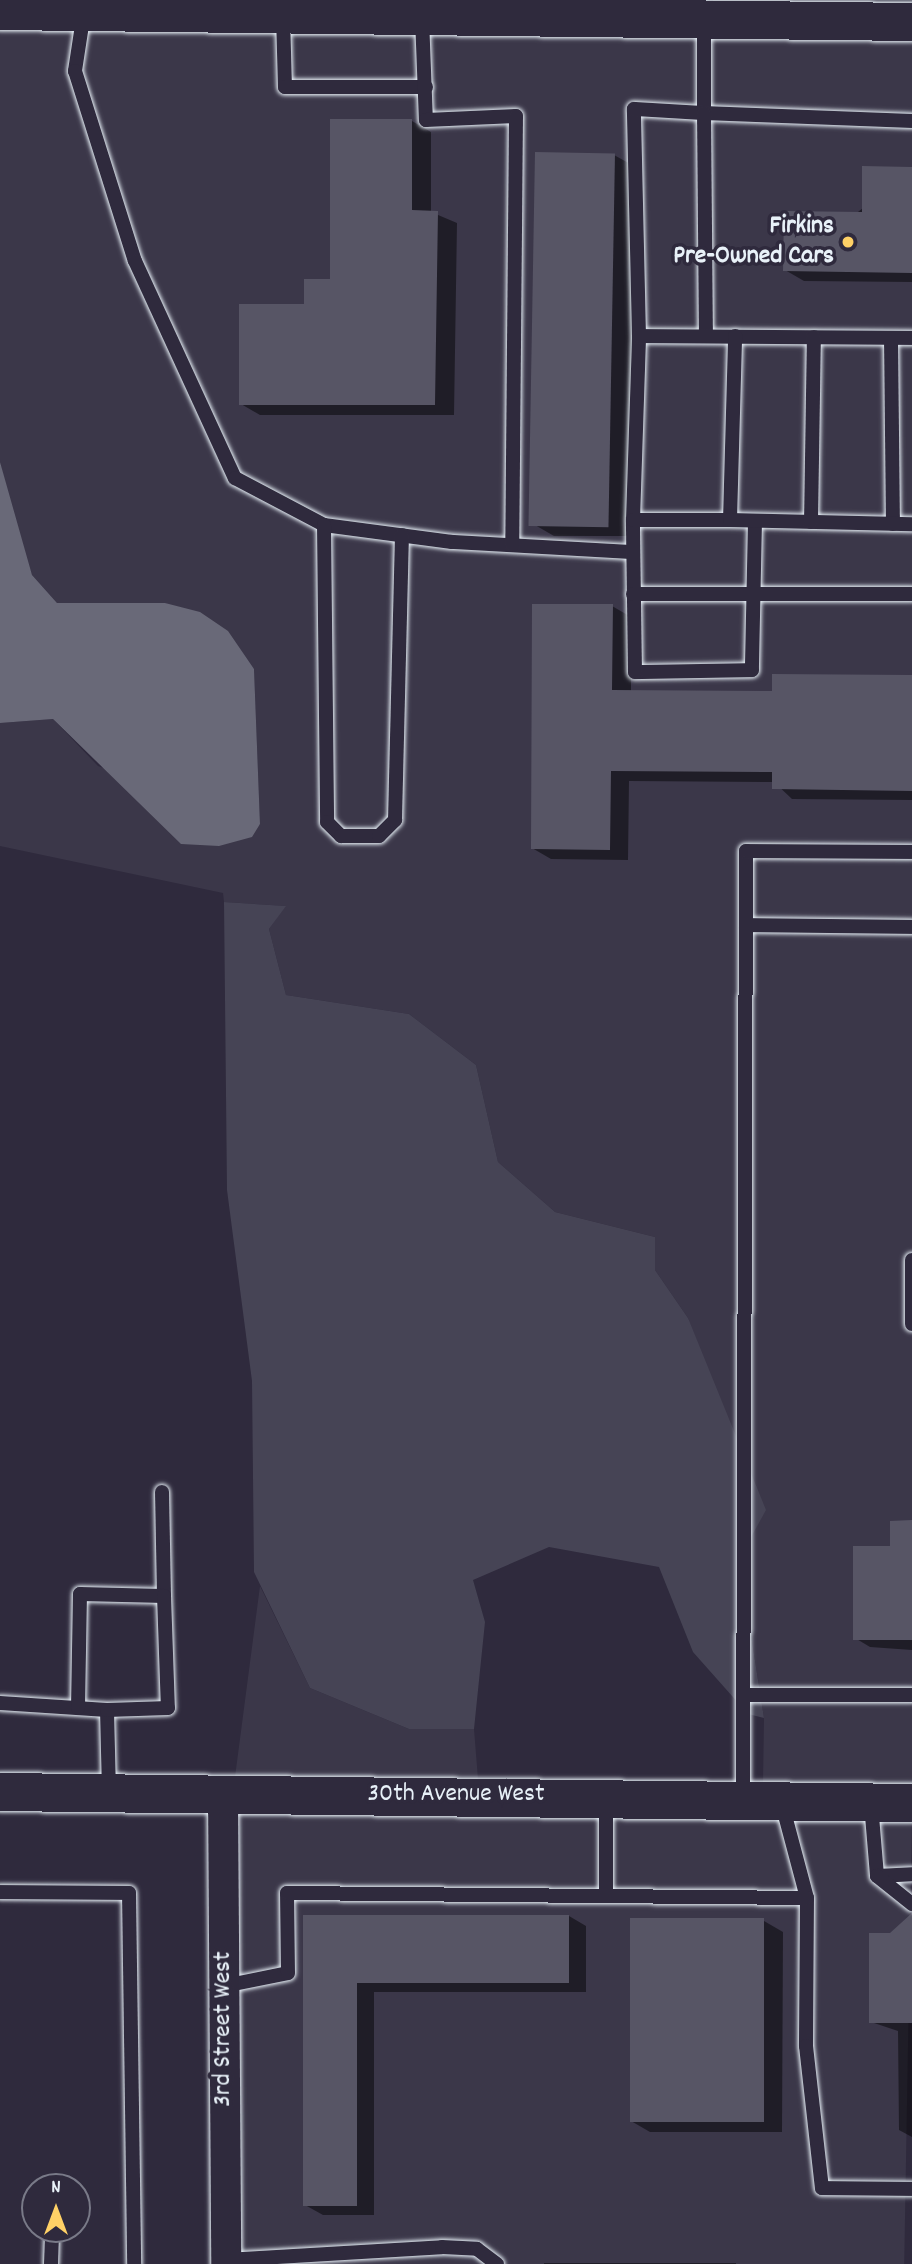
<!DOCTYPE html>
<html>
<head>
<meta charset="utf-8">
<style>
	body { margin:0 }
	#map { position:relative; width:912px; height:2264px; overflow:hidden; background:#2f2a3d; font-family:Dekko,sans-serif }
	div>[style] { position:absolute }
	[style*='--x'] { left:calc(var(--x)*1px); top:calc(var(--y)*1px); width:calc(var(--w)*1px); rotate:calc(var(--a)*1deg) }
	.built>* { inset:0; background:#3b3749; transform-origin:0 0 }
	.green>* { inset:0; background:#464455 }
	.water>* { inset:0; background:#696978 }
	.shadow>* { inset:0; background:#0007; transform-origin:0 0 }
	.building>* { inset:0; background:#575565; transform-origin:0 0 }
	.roads { filter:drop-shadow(0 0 2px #e8f1f8) drop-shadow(0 0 2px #e8f1f8) }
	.lane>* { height:14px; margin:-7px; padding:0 7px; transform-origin:7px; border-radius:7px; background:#2f2a3d }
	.street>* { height:30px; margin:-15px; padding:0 15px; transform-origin:15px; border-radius:15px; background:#2f2a3d }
	.secondary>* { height:38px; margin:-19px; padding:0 19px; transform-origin:19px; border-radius:19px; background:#2f2a3d }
	.dots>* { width:19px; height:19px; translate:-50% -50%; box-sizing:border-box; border:4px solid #2f2a3d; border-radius:50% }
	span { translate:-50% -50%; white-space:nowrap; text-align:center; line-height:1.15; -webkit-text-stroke:7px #2f2a3d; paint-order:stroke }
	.poi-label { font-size:26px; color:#e8f1f8; font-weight:700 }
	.right { translate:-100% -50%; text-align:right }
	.street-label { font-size:26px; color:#e8f1f8 }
	.north { position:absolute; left:21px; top:2173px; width:70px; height:70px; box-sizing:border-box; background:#2f2a3d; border:2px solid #797a88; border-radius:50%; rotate:0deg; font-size:19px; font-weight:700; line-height:28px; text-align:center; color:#e8f1f8 }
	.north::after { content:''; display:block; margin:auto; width:24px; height:32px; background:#ffd166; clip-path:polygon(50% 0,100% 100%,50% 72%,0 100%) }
</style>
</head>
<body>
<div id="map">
	<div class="built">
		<i style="clip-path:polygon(713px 0,912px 0,912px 8px,713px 5px)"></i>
		<i style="clip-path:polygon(0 28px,912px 42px,912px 1787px,763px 1782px,764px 1718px,739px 1559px,688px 1318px,655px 1270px,655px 1237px,555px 1212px,498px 1162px,476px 1065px,409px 1014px,286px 995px,269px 929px,285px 906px,224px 902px,223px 893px,0 846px,0 723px,53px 719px,98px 766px,260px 825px,254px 669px,165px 603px,57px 603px,32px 575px,17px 537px,0 462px)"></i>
		<i style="clip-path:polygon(260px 1586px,310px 1688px,409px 1729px,474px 1729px,478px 1779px,235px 1777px)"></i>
		<i style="left:238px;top:1811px;width:674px;height:453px;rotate:1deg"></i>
	</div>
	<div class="green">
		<i style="clip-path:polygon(224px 902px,286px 906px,269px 929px,286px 995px,409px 1014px,476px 1065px,498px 1162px,555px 1212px,655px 1237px,655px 1270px,688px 1318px,766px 1510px,739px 1559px,764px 1718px,748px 1714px,693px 1652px,659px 1567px,549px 1547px,473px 1580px,485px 1622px,474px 1729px,409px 1729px,310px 1688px,254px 1572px,252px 1381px,227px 1190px)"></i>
	</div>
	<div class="water">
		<i style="clip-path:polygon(0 462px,32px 575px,57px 603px,165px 603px,200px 612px,228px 631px,254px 669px,260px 824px,252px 837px,219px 846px,181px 844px,53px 719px,0 723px)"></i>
	</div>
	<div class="shadow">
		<i style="clip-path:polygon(412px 121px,431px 132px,431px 212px,457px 223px,454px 415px,260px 415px,241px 404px,306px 306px,331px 280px)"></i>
		<i style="clip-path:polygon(614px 155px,634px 166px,631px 536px,554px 536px,535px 525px)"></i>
		<i style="clip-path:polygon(912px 169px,912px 282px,804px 281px,785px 270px)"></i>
		<i style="clip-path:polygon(612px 606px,631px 617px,631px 692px,774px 693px,912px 677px,912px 800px,792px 799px,774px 782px,629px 781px,628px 860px,551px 859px,532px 848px)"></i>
		<i style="clip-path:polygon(912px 1522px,912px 1650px,870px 1647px,855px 1638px,891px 1548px)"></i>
		<i style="clip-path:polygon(912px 1914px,912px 2137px,899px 2130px,898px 2031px,871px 2022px,891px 1935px)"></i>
		<i style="clip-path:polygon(569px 1916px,586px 1926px,586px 1992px,374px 1992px,374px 2215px,323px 2215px,305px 2205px,305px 1917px)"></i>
		<i style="clip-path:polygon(764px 1921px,783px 1932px,782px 2132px,650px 2132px,631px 2121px)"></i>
		<i style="left:544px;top:2263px;width:192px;height:1px"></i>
	</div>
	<div class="building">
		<i style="clip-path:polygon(330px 119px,412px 119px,412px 210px,438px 211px,435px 405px,239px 405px,239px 304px,304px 304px,304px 279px,330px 279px)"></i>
		<i style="left:535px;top:152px;width:80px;height:374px;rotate:1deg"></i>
		<i style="clip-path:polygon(862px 166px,912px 167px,912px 273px,783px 271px,784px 211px,862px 212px)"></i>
		<i style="clip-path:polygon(532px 604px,613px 604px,612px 690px,772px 691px,772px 674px,912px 675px,912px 791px,772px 789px,772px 772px,611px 771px,610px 850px,531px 849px)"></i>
		<i style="clip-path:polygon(912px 1520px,912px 1640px,853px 1640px,853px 1546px,890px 1546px,890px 1521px)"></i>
		<i style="clip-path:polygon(912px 1913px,912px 2023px,869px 2023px,869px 1933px,890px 1933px)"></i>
		<i style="clip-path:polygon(303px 1915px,569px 1915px,569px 1983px,357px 1983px,357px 2206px,303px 2206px)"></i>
		<i style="left:630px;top:1918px;width:134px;height:204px"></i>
	</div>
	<div class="roads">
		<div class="lane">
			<i style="--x:84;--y:12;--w:60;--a:98.7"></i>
			<i style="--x:75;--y:71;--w:199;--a:72.5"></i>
			<i style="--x:135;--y:261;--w:239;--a:65.3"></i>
			<i style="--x:235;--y:478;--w:101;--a:27.8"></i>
			<i style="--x:324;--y:525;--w:129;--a:7.6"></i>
			<i style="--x:452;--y:542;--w:181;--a:3.2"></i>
			<i style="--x:283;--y:16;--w:71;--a:88.4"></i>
			<i style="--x:285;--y:87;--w:141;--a:0"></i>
			<i style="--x:422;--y:18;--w:102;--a:87.8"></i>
			<i style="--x:426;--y:120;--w:90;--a:-2.5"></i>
			<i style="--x:516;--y:116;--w:429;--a:90.5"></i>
			<i style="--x:704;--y:20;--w:93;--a:90"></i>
			<i style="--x:704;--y:113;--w:208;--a:2.2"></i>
			<i style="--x:639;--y:336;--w:227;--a:-91.3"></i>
			<i style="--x:634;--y:109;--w:70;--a:3.3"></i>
			<i style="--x:704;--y:113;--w:222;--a:89.5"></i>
			<i style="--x:891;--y:338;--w:186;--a:89.4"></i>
			<i style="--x:633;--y:520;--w:184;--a:-88.1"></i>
			<i style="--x:639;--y:336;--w:273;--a:0.4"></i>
			<i style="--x:730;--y:520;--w:184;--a:-88.4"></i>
			<i style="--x:755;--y:521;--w:149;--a:91.2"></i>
			<i style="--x:752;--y:670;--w:117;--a:179"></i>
			<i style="--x:635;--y:672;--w:152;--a:-90.8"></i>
			<i style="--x:633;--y:520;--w:97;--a:0"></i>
			<i style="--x:730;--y:520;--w:182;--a:1.3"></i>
			<i style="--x:811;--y:522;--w:185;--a:-89.1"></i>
			<i style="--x:324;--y:525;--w:297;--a:89.4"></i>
			<i style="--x:327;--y:822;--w:20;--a:45"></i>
			<i style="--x:341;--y:836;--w:38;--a:0"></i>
			<i style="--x:379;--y:836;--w:23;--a:-45"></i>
			<i style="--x:395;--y:820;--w:285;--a:-88.6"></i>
			<i style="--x:633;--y:594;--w:279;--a:0"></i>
			<i style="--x:746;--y:925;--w:166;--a:0.7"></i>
			<i style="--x:912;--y:1260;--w:64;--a:90"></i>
			<i style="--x:162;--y:1492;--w:104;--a:88.9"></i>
			<i style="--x:743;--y:1695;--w:169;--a:0"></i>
			<i style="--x:0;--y:1703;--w:107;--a:3.7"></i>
			<i style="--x:107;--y:1710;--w:82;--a:88.6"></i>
			<i style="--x:78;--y:1708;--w:114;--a:-89"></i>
			<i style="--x:80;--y:1594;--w:84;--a:1.4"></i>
			<i style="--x:164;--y:1596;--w:112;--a:88"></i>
			<i style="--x:168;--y:1708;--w:61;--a:178.1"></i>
			<i style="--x:743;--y:1798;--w:947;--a:-89.82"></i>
			<i style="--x:746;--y:851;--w:166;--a:0.3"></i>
			<i style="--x:606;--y:1801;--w:95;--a:90"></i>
			<i style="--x:782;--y:1804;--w:97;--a:75.1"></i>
			<i style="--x:807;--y:1898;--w:148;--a:90.4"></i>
			<i style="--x:806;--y:2046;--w:143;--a:83.6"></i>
			<i style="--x:822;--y:2188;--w:90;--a:0.6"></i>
			<i style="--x:871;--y:1804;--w:72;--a:85.2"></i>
			<i style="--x:877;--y:1876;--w:35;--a:-3"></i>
			<i style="--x:877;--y:1876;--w:45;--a:38.7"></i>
			<i style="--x:0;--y:1892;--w:129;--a:0.4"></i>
			<i style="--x:129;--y:1893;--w:371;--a:89.2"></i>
			<i style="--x:224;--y:1986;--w:65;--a:-11.5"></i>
			<i style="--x:288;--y:1973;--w:80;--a:-90.7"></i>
			<i style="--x:287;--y:1893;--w:520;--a:0.55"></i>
			<i style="--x:226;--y:2260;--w:216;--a:-3.4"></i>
			<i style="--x:442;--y:2247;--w:35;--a:3"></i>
			<i style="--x:477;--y:2249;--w:25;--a:37"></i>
			<i style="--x:51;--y:2264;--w:35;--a:-88"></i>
		</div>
		<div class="street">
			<i style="--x:223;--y:1794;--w:470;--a:89.6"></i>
		</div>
		<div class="secondary">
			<i style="--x:0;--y:11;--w:912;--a:0.69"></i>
			<i style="--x:0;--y:1792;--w:912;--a:0.69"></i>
		</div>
	</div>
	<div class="dots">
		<i style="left:848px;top:242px;background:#ffd166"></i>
	</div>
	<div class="poi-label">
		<span class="right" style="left:834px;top:242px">Firkins<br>Pre-Owned Cars</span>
	</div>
	<div class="street-label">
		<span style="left:456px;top:1795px">30th Avenue West</span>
		<span style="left:224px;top:2029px;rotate:-90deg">3rd Street West</span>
	</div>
	<div class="north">N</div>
</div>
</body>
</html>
